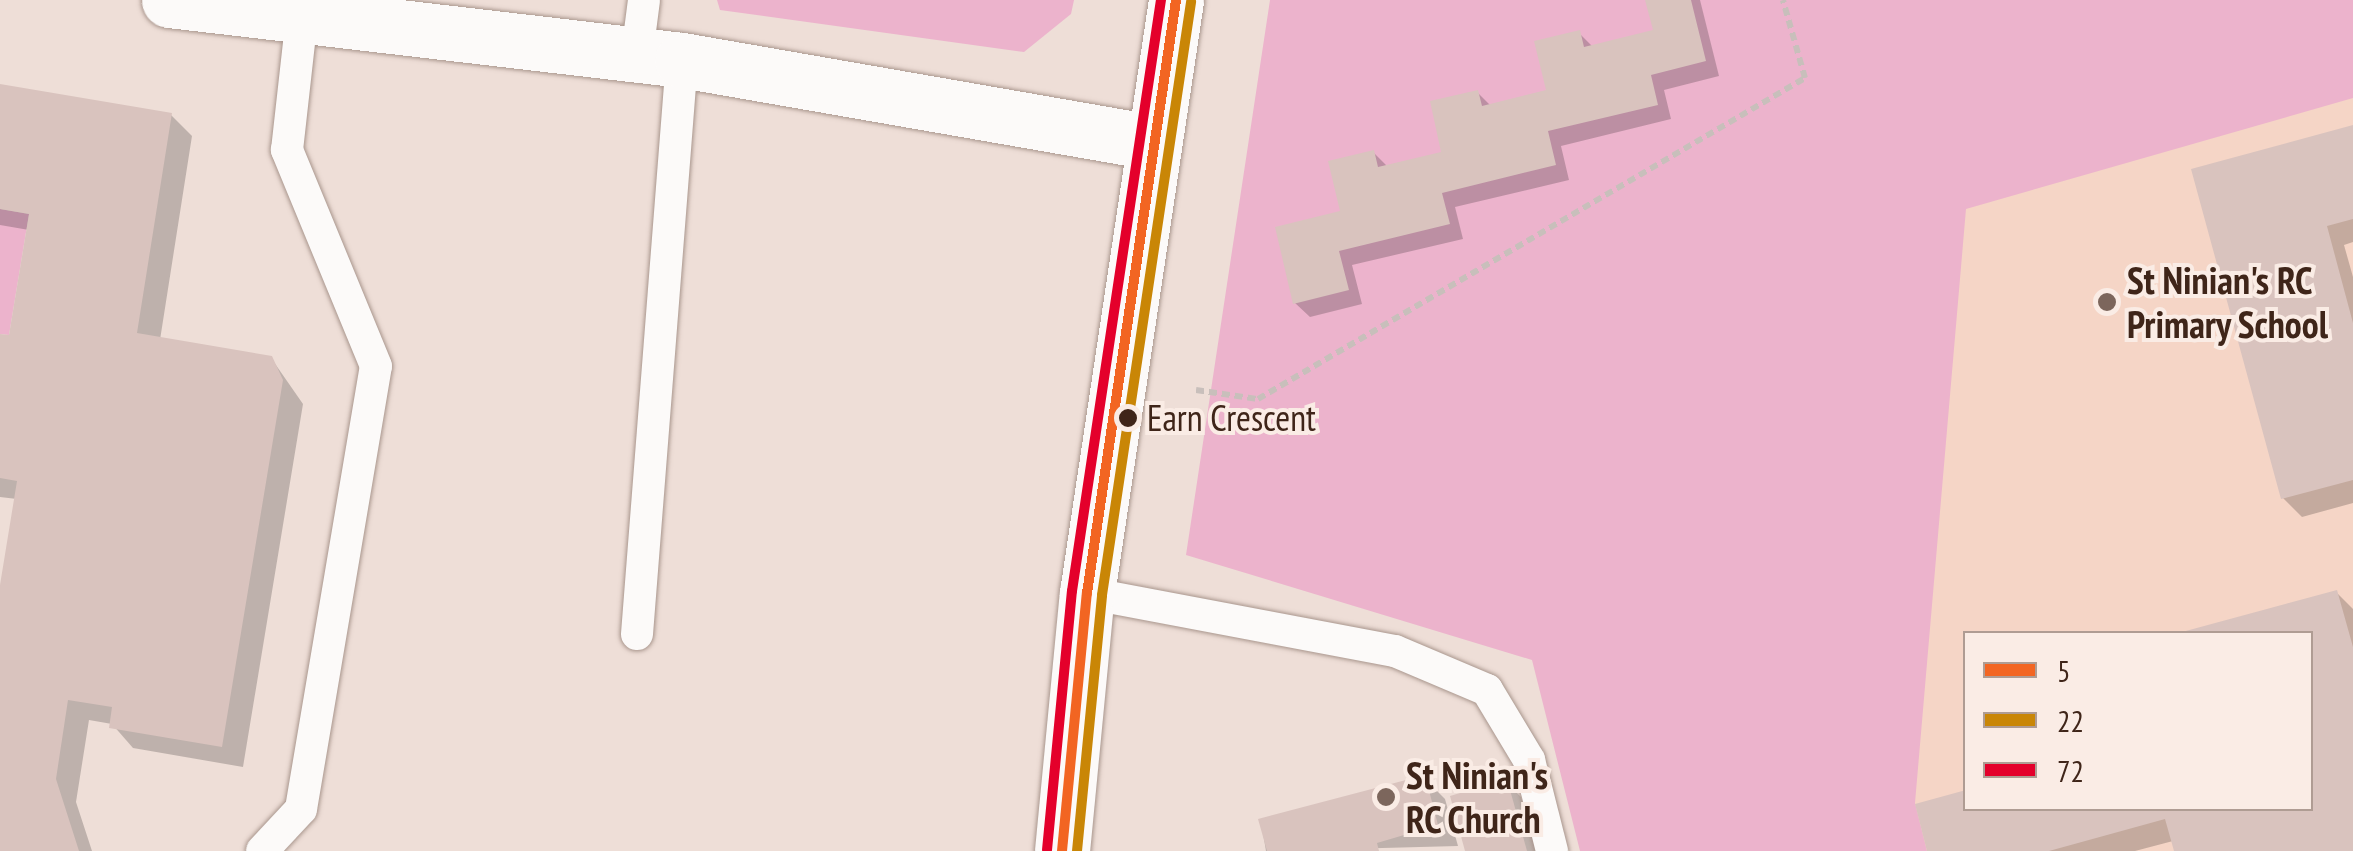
<!DOCTYPE html>
<html>
<head>
<meta charset="utf-8">
<style>
	body { margin:0 }
	#map { position:relative; width:2353px; height:851px; overflow:hidden; background:#eeded7; font-family:"PT Sans Narrow",sans-serif }
	div>[style] { position:absolute }
	[style*='--x'] { left:calc(var(--x)*1px); top:calc(var(--y)*1px); width:calc(var(--w)*1px); rotate:calc(var(--a)*1deg) }
	.built>* { inset:0; background:#f5d5c6 }
	.green>* { inset:0; background:#ecb3cc }
	.shadow>* { inset:0; background:#0003 }
	.building>* { inset:0; background:#d9c3be }
	.path>* { height:6px; margin-top:-3px; transform-origin:0; background:repeating-linear-gradient(90deg,#c8bfbb 0 8px,transparent 0 13px) }
	.roads { filter:drop-shadow(0 0 2px #a9968d) drop-shadow(0 0 2px #a9968d) }
	.service>* { height:32px; margin:-16px; padding:0 16px; transform-origin:16px; border-radius:16px; background:#fcfaf9 }
	.minor>* { height:55px; margin:-27.5px; padding:0 27.5px; transform-origin:27.5px; border-radius:27.5px; background:#fcfaf9 }
	.tertiary>* { height:55px; margin:-27.5px; padding:0 27.5px; transform-origin:27.5px; border-radius:27.5px; background:#fcfaf9 }
	.bus-1>* { height:10px; margin:-5px; padding:0 5px; transform-origin:5px; border-radius:5px; background:#f26522 }
	.bus-2>* { height:10px; margin:-5px; padding:0 5px; transform-origin:5px; border-radius:5px; background:#c98606 }
	.bus-3>* { height:10px; margin:-5px; padding:0 5px; transform-origin:5px; border-radius:5px; background:#e4002b }
	.dots>* { width:28px; height:28px; translate:-50% -50%; box-sizing:border-box; border:5px solid #faece5; border-radius:50% }
	span { translate:-50% -50%; white-space:nowrap; text-align:center; line-height:1.15; -webkit-text-stroke:8px #faece5; paint-order:stroke }
	.bus-label { font-size:36px; color:#3f2519 }
	.left { translate:0 -50%; text-align:left }
	.poi-label { font-size:38px; color:#3f2519; font-weight:700 }
	.legend { position:absolute; left:1963px; top:631px; width:350px; height:180px; box-sizing:border-box; background:#faece5; border:2px solid #af9c93; margin:0; padding:12px 18px; list-style:none; font-size:30px; color:#3f2519 }
	.legend li { display:flex; align-items:center; gap:20px; height:50px }
	.legend b { width:50px; border:2px solid #af9c93 }
</style>
</head>
<body>
<div id="map">
	<div class="built">
		<i style="clip-path:polygon(evenodd,1973px 0,2353px 0,2353px 851px,1580px 851px,1973px 0,1966px 634px,2310px 634px,2310px 808px,1966px 808px,1966px 634px)"></i>
	</div>
	<div class="green">
		<i style="clip-path:polygon(717px 0,1074px 0,1071px 14px,1024px 52px,720px 10px)"></i>
		<i style="clip-path:polygon(1270px 0,2353px 0,2353px 98px,1966px 209px,1915px 803px,1927px 851px,1580px 851px,1532px 660px,1186px 555px)"></i>
		<i style="clip-path:polygon(0 209px,29px 214px,9px 335px,0 334px)"></i>
	</div>
	<div class="shadow">
		<i style="clip-path:polygon(1648px 0,1700px 0,1719px 76px,1664px 90px,1671px 119px,1561px 146px,1569px 180px,1455px 207px,1463px 239px,1352px 265px,1362px 304px,1310px 317px,1295px 303px,1373px 152px,1388px 167px,1444px 153px,1477px 92px,1491px 106px,1549px 92px,1579px 33px,1593px 47px,1656px 32px)"></i>
		<i style="clip-path:polygon(0 87px,171px 115px,192px 136px,160px 340px,271px 358px,303px 404px,243px 767px,133px 748px,112px 724px,89px 720px,76px 802px,92px 851px,0 851px,0 598px,17px 499px,0 497px,0 336px,11px 338px,29px 230px,0 225px)"></i>
		<i style="clip-path:polygon(2353px 127px,2353px 242px,2344px 245px,2353px 277px,2353px 503px,2302px 517px,2283px 498px,2194px 170px)"></i>
		<i style="clip-path:polygon(2337px 593px,2353px 609px,2353px 851px,2176px 851px,2173px 841px,2135px 851px,1930px 851px,1966px 808px,2310px 808px,2310px 634px,2188px 634px)"></i>
		<i style="clip-path:polygon(1424px 778px,1445px 799px,1458px 846px,1266px 851px,1261px 821px)"></i>
		<i style="clip-path:polygon(1506px 782px,1521px 797px,1536px 851px,1468px 851px)"></i>
	</div>
	<div class="building">
		<i style="clip-path:polygon(1645px 0,1691px 0,1706px 61px,1651px 75px,1658px 105px,1548px 131px,1556px 165px,1442px 193px,1450px 224px,1339px 251px,1349px 290px,1293px 304px,1275px 227px,1340px 211px,1328px 161px,1374px 150px,1378px 167px,1441px 152px,1430px 101px,1478px 90px,1482px 106px,1546px 90px,1534px 41px,1580px 30px,1584px 47px,1653px 30px)"></i>
		<i style="clip-path:polygon(0 84px,172px 113px,137px 333px,272px 356px,283px 380px,222px 747px,109px 728px,112px 707px,68px 700px,56px 779px,79px 851px,0 851px,0 585px,17px 481px,0 478px,0 334px,9px 335px,29px 214px,0 209px)"></i>
		<i style="clip-path:polygon(2353px 125px,2353px 219px,2327px 226px,2353px 323px,2353px 480px,2281px 499px,2191px 169px)"></i>
		<i style="clip-path:polygon(2337px 590px,2353px 647px,2353px 851px,2174px 851px,2165px 819px,2049px 851px,1927px 851px,1915px 804px,1966px 790px,1966px 808px,2310px 808px,2310px 634px,2182px 632px)"></i>
		<i style="clip-path:polygon(1425px 775px,1438px 825px,1377px 843px,1379px 851px,1267px 851px,1258px 819px)"></i>
		<i style="clip-path:polygon(1507px 779px,1527px 851px,1465px 851px,1450px 796px)"></i>
	</div>
	<div class="path">
		<i style="--x:1196;--y:390;--w:63;--a:8.3"></i>
		<i style="--x:1258;--y:399;--w:634;--a:-30.41"></i>
		<i style="--x:1805;--y:78;--w:81;--a:-105.8"></i>
	</div>
	<div class="roads">
		<div class="service">
			<i style="--x:637;--y:54;--w:54;--a:-82.6"></i>
			<i style="--x:1087;--y:593;--w:313;--a:10.7"></i>
			<i style="--x:1395;--y:651;--w:100;--a:23"></i>
			<i style="--x:1487;--y:690;--w:82;--a:59"></i>
			<i style="--x:1529;--y:760;--w:94;--a:75.8"></i>
			<i style="--x:637;--y:634;--w:576;--a:-85.52"></i>
			<i style="--x:262;--y:851;--w:57;--a:-47.1"></i>
			<i style="--x:301;--y:809;--w:449;--a:-80.4"></i>
			<i style="--x:376;--y:366;--w:234;--a:-112.4"></i>
			<i style="--x:287;--y:150;--w:135;--a:-83.6"></i>
		</div>
		<div class="minor">
			<i style="--x:169;--y:0;--w:516;--a:6.67"></i>
			<i style="--x:682;--y:60;--w:475;--a:9.9"></i>
		</div>
		<div class="tertiary">
			<i style="--x:1062;--y:851;--w:259;--a:-84.5"></i>
			<i style="--x:1087;--y:593;--w:600;--a:-81.46"></i>
		</div>
	</div>
	<div class="bus-1">
		<i style="--x:1062;--y:851;--w:259;--a:-84.5"></i>
		<i style="--x:1087;--y:593;--w:600;--a:-81.46"></i>
	</div>
	<div class="bus-2">
		<i style="--x:1077;--y:851;--w:257;--a:-84.4"></i>
		<i style="--x:1102;--y:595;--w:600;--a:-81.46"></i>
	</div>
	<div class="bus-3">
		<i style="--x:1047;--y:850;--w:260;--a:-84.5"></i>
		<i style="--x:1072;--y:591;--w:598;--a:-81.44"></i>
	</div>
	<div class="dots">
		<i style="left:2107px;top:302px;background:#7c665c"></i>
		<i style="left:1128px;top:418px;background:#3f2519"></i>
		<i style="left:1386px;top:797px;background:#7c665c"></i>
	</div>
	<div class="bus-label">
		<span class="left" style="left:1147px;top:418px">Earn Crescent</span>
	</div>
	<div class="poi-label">
		<span class="left" style="left:2127px;top:302px">St Ninian's RC<br>Primary School</span>
		<span class="left" style="left:1406px;top:797px">St Ninian's<br>RC Church</span>
	</div>
	<ul class="legend">
	<li><b style="height:12px;background:#f26522"></b>5</li>
	<li><b style="height:12px;background:#c98606"></b>22</li>
	<li><b style="height:12px;background:#e4002b"></b>72</li>
	</ul>
</div>
</body>
</html>
